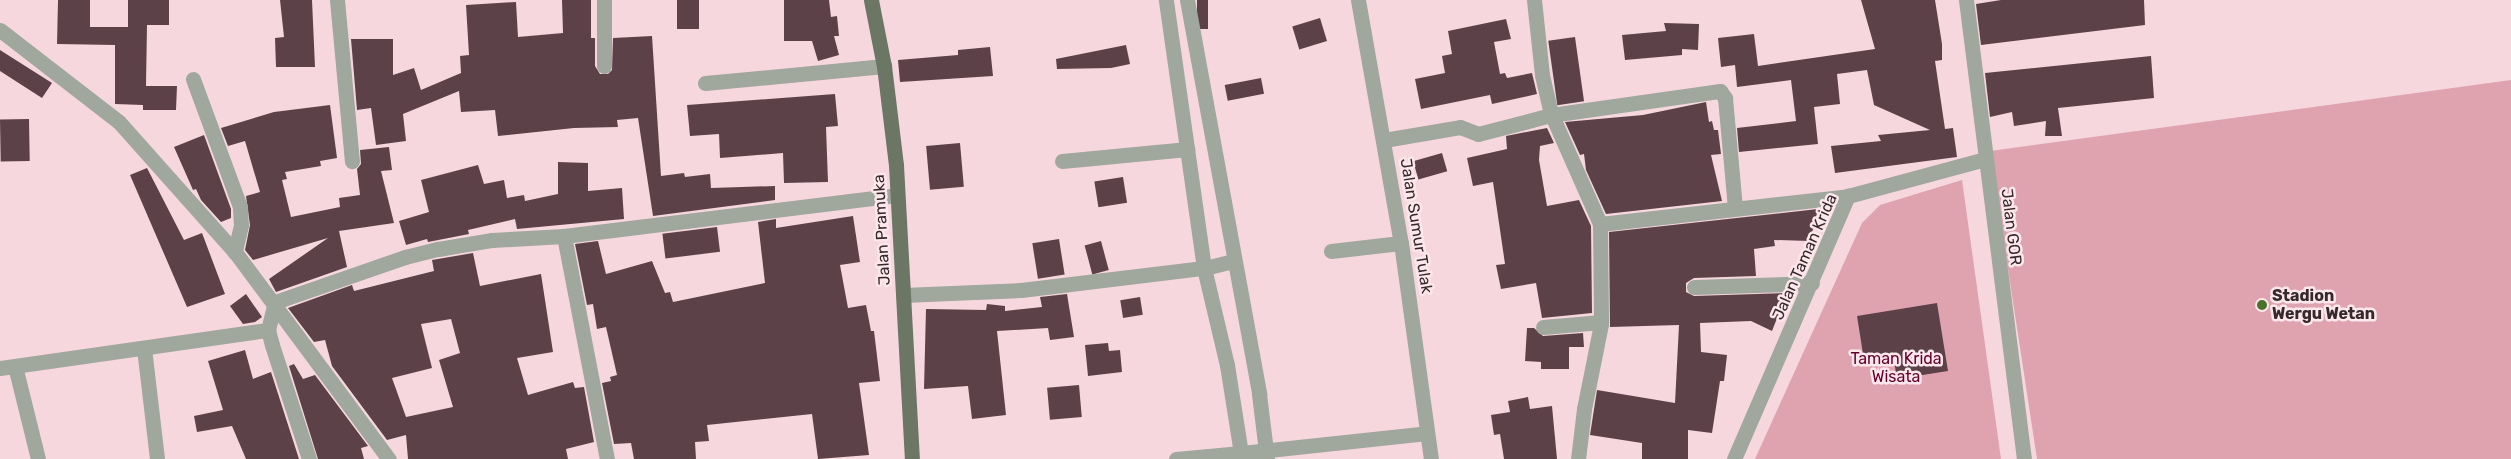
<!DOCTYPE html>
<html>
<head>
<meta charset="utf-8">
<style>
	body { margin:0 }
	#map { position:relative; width:2511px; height:459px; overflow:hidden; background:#f7d7de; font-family:Rubik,sans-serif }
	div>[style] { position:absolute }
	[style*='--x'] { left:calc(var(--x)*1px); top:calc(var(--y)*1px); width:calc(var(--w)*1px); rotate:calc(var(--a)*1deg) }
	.green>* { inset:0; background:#dfa3b0 }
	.building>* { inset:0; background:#5c4248; transform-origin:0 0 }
	.minor>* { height:15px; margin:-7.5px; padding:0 7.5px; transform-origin:7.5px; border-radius:7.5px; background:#a0a79c }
	.major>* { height:15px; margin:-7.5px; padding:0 7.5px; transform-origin:7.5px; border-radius:7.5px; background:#6b7664 }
	.dots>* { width:14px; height:14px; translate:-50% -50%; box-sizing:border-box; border:2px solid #fce8ec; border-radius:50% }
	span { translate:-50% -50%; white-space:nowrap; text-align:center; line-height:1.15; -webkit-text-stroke:5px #fce8ec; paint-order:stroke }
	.street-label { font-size:16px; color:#35292c }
	.poi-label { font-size:16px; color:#35292c; font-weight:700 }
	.left { translate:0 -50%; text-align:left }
	.park-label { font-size:16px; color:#63002a }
</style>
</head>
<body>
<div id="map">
	<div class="green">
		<i style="clip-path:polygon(2511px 80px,2511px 459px,2037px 459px,1990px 151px)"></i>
		<i style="clip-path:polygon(1962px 180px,2001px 459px,1755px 459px,1862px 223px,1880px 205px)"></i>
	</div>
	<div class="building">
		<i style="clip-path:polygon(58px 0,90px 0,90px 27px,128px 27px,128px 0,169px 0,169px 25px,147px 25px,146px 86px,177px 86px,176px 110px,143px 110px,143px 105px,115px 104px,115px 45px,57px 44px)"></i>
		<i style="clip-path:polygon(280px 0,312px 0,315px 67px,276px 67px,275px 38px,284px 37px)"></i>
		<i style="clip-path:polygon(562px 0,591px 0,591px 38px,595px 38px,595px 66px,600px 74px,608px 74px,612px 70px,613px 38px,652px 36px,661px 176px,684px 173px,685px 177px,710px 174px,711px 188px,775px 186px,775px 200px,653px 216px,638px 118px,617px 120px,618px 127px,574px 128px,498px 136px,495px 110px,461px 112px,459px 91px,403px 114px,406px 141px,376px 145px,371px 108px,357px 110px,351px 39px,393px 39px,393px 75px,414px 68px,421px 90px,461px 73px,460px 56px,469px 55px,466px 5px,516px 2px,518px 37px,563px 33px)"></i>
		<i style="left:677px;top:0;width:22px;height:29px"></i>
		<i style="clip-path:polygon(784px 0,829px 0,831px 17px,837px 16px,839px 36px,834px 36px,839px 55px,818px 61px,812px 41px,784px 41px)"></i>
		<i style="left:1197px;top:0;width:11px;height:29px"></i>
		<i style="clip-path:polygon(1861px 0,1935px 0,1942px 44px,1942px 60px,1935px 61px,1945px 129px,1953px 128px,1957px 157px,1835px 173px,1831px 146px,1881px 141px,1878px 135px,1930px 130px,1874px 105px,1867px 70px,1837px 74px,1840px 104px,1814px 107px,1818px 144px,1739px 152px,1737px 128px,1796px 121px,1791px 80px,1737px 87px,1735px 65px,1721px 67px,1718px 38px,1754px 34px,1758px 66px,1875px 49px)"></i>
		<i style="clip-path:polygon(2001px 0,2144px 0,2145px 25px,1981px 45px,1976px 4px)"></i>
		<i style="left:1320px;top:18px;width:24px;height:29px;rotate:73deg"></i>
		<i style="clip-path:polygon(1506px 19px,1511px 39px,1494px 42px,1500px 74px,1505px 73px,1507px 78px,1532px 73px,1537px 94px,1492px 104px,1490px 95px,1421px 109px,1415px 79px,1445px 73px,1442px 56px,1452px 54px,1448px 31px)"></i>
		<i style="clip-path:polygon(1664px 23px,1699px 24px,1698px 50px,1682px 49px,1682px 55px,1625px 60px,1622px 35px,1666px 31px)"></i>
		<i style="left:1575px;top:37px;width:65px;height:27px;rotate:82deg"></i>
		<i style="clip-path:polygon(1126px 45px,1130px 64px,1111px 68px,1057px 69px,1056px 59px)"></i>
		<i style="clip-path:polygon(990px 47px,993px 76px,900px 82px,898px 60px,958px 55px,958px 50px)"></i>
		<i style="clip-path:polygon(0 50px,52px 83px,42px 98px,0 71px)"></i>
		<i style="clip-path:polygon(2151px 56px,2154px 98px,2058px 108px,2062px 136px,2045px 136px,2046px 121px,2014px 126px,2012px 112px,1990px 117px,1985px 73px)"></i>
		<i style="left:1261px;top:78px;width:16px;height:37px;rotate:79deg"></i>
		<i style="clip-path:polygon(835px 94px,838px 126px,826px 127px,828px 182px,784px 183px,783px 153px,720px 158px,719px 134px,690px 136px,687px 105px)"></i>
		<i style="clip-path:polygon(1706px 102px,1709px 122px,1712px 121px,1714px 130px,1718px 130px,1721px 154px,1711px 155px,1722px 201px,1606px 214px,1586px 170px,1584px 154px,1580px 155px,1565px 122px,1643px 115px)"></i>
		<i style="clip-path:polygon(330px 105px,337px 158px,320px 161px,321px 166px,285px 172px,287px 179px,282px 180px,291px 217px,340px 207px,339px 198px,360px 195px,357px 169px,361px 164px,360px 150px,389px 147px,392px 170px,381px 171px,394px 223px,339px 231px,347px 267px,276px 292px,269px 279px,328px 238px,253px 260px,245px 250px,250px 225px,246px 196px,260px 192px,245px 141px,228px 146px,221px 128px,274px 112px)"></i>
		<i style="left:29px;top:119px;width:42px;height:29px;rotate:89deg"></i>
		<i style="clip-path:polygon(1547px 128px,1554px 143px,1540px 146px,1539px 160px,1547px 206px,1579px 200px,1591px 226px,1592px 313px,1542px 318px,1536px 283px,1501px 289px,1496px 265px,1505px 264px,1493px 182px,1473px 186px,1467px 158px,1507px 149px,1506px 136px)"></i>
		<i style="clip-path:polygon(204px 135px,231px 209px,231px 218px,221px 222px,201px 200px,196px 189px,193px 190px,174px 147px)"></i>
		<i style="left:960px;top:143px;width:44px;height:34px;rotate:85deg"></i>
		<i style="left:1442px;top:153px;width:19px;height:30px;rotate:74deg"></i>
		<i style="clip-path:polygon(558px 162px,588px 163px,588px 191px,622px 188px,624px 219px,517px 229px,515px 219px,468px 230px,469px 234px,428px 242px,427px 239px,406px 245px,399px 221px,429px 212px,421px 180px,478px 165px,484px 184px,504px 180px,507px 198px,524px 195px,525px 201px,558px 194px)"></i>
		<i style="clip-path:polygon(147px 168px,184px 240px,202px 233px,225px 294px,187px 307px,130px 175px)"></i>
		<i style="left:1123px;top:177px;width:26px;height:29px;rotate:81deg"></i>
		<i style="clip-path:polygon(1818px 209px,1810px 241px,1774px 240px,1775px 246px,1754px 249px,1756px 276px,1694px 278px,1686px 283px,1686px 292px,1694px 296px,1787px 293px,1772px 331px,1751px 321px,1700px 323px,1701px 352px,1727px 355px,1724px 381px,1720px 381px,1712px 433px,1688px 430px,1688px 459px,1642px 459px,1642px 443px,1590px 435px,1597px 390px,1675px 403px,1679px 325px,1610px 327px,1609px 232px)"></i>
		<i style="clip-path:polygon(853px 216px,860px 262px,840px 265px,848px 308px,866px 305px,871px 331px,874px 331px,880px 381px,859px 383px,869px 455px,818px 459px,812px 414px,707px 425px,709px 441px,695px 442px,696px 459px,634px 459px,631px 443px,614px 444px,602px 383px,611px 381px,610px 377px,617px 375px,606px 327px,597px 329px,593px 304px,587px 305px,575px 244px,598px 241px,606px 274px,652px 261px,665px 293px,670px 292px,673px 302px,765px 283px,758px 222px,776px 219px,776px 228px)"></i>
		<i style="left:717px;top:227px;width:25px;height:55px;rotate:83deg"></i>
		<i style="left:1059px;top:239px;width:36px;height:27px;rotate:81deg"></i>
		<i style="left:1101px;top:241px;width:30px;height:17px;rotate:75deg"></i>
		<i style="clip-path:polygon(evenodd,473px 253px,480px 286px,541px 274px,553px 352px,517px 358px,528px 395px,573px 382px,575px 388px,584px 387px,594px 442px,566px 449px,568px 459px,408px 459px,406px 435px,387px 440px,332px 366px,325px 340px,314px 342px,288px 308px,352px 285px,354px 291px,434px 271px,432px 260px,473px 253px,451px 319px,460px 353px,439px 360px,453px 407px,406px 417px,392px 378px,432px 368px,421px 324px,451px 319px)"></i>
		<i style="clip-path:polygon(246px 294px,262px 317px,255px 322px,243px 324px,230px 306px)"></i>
		<i style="clip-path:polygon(1067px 294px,1074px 337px,1050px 340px,1048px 328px,997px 331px,1006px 415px,972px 419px,968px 386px,924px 389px,926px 309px,986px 310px,987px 304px,1005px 306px,1005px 311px,1042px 307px,1040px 297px)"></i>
		<i style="left:1140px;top:297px;width:18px;height:20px;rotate:81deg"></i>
		<i style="clip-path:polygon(1937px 303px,1948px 371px,1897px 379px,1893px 355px,1864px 360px,1857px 316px)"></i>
		<i style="clip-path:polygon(1527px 328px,1534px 328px,1543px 336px,1583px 333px,1584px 347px,1569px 347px,1569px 369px,1541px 369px,1541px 362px,1525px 361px)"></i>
		<i style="clip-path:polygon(1108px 343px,1109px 351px,1120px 350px,1122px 372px,1088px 376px,1085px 345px)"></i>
		<i style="clip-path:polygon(245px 350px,253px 379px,271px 372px,299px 459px,246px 459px,232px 426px,197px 432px,194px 416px,223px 410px,208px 361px)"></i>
		<i style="clip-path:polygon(294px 364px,303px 379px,315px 375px,368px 446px,361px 448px,364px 459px,318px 459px,289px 366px)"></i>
		<i style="left:1079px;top:385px;width:32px;height:32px;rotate:85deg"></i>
		<i style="clip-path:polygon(1528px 397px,1530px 409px,1552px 406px,1557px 459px,1504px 459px,1500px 434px,1494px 435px,1491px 415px,1510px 412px,1508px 401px)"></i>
	</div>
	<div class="minor">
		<i style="--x:337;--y:0;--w:162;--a:84.7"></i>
		<i style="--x:1187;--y:0;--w:401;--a:79.6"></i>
		<i style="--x:1259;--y:394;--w:65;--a:83"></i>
		<i style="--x:1358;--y:0;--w:247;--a:80"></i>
		<i style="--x:1401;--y:243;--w:218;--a:82.1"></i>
		<i style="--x:1534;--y:0;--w:75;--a:83.9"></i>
		<i style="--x:1542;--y:75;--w:37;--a:77"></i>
		<i style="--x:1550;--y:111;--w:124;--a:66.1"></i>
		<i style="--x:1600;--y:224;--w:100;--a:89.4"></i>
		<i style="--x:1601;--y:324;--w:87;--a:101.3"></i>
		<i style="--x:1584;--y:409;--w:50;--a:96.8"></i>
		<i style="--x:1966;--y:0;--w:463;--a:82.8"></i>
		<i style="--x:0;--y:30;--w:150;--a:37.7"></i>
		<i style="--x:119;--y:122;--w:174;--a:48.3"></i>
		<i style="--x:235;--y:252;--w:258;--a:53.4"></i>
		<i style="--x:604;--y:66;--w:66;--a:-90"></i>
		<i style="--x:193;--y:79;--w:136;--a:69.8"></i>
		<i style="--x:240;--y:207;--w:18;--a:87"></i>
		<i style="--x:241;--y:225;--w:28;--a:103"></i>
		<i style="--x:705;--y:83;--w:180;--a:-5.4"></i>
		<i style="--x:1384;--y:140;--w:77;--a:-9.7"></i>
		<i style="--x:1460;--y:127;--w:19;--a:21"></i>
		<i style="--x:1478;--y:134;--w:75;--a:-14.6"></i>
		<i style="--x:1551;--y:115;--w:171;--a:-8.1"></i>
		<i style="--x:1720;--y:91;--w:9;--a:54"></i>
		<i style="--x:1725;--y:98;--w:109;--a:84.8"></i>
		<i style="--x:1062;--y:161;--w:126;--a:-5.5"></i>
		<i style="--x:1600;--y:224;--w:250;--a:-6.4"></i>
		<i style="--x:564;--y:236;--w:227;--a:79.1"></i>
		<i style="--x:1331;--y:251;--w:70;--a:-6.5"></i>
		<i style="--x:1233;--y:261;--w:30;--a:166"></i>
		<i style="--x:1204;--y:268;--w:100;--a:76.7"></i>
		<i style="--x:1227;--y:365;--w:89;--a:81"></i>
		<i style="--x:1241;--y:453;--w:187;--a:-6.1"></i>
		<i style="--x:1694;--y:287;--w:118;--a:-1.9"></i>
		<i style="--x:903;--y:295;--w:118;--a:-2.4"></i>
		<i style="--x:1021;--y:290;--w:184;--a:-6.9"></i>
		<i style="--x:1204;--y:268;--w:271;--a:-98.1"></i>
		<i style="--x:1543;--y:327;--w:58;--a:-4.9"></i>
		<i style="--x:144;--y:348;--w:112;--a:83.3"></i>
		<i style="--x:15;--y:366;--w:96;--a:76.1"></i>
		<i style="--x:0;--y:368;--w:271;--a:-8.1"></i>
		<i style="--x:309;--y:459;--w:120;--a:-108"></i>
		<i style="--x:272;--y:345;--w:16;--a:-105"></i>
		<i style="--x:268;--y:330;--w:29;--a:-76"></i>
		<i style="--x:275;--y:302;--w:138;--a:-19.1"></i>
		<i style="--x:405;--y:257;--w:34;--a:-14"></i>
		<i style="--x:438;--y:249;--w:55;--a:-9.5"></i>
		<i style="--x:492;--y:240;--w:72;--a:-3.2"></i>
		<i style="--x:564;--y:236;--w:335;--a:-7"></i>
		<i style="--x:1176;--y:459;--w:65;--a:-5.3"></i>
		<i style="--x:1241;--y:453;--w:6;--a:90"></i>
		<i style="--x:1734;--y:459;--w:287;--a:-66.6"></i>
		<i style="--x:1848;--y:196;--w:142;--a:-15.1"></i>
	</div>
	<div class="major">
		<i style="--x:871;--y:0;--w:67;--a:78.9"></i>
		<i style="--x:884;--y:66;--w:100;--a:83.1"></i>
		<i style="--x:896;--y:165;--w:294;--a:86.9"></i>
	</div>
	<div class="dots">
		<i style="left:2262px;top:305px;background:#4b712b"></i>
	</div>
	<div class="street-label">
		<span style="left:1416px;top:226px;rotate:81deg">Jalan Sumur Tulak</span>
		<span style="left:2011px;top:227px;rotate:83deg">Jalan GOR</span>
		<span style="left:882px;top:230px;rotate:-93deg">Jalan Pramuka</span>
		<span style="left:1805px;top:257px;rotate:-66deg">Jalan Taman Krida</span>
	</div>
	<div class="poi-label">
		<span class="left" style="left:2272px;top:305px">Stadion<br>Wergu Wetan</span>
	</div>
	<div class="park-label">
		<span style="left:1896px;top:368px">Taman Krida<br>Wisata</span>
	</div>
</div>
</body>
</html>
